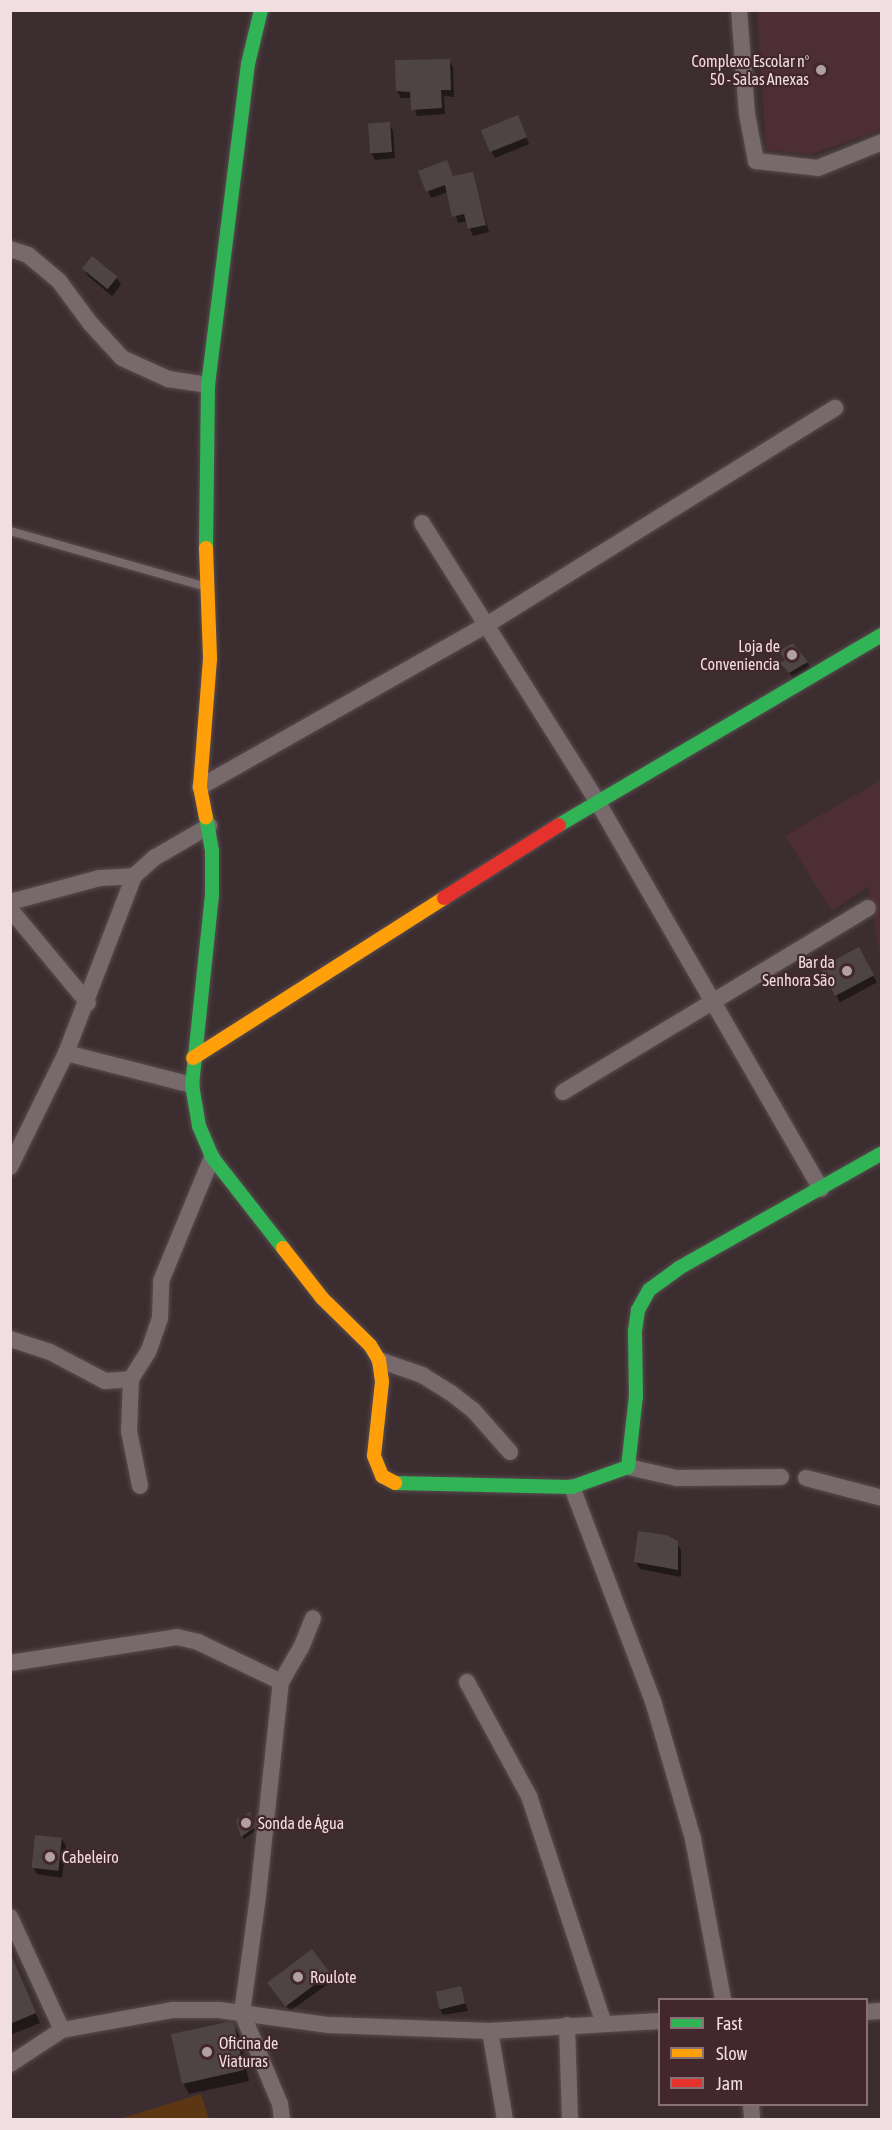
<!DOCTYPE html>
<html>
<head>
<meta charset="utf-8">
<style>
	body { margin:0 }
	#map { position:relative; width:892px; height:2130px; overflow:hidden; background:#3c2e30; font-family:"Asap Condensed",sans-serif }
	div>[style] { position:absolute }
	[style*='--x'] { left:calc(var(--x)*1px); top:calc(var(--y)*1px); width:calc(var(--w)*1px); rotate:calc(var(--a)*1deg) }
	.built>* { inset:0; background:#4c2e34 }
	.green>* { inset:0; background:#5d3714 }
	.shadow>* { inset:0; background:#0007; transform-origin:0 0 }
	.building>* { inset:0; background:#4f4444; transform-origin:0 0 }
	.roads { filter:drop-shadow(0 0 2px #584b4e) drop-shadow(0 0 2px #584b4e) }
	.lane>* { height:8px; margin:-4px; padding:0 4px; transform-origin:4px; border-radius:4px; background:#786a6c }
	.street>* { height:16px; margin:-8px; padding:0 8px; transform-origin:8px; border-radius:8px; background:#786a6c }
	.fast>* { height:14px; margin:-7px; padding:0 7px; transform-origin:7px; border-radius:7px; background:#30b455 }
	.slow>* { height:14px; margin:-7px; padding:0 7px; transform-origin:7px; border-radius:7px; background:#ff9f0a }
	.jam>* { height:14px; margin:-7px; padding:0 7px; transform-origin:7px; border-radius:7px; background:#e5322d }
	.dots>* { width:16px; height:16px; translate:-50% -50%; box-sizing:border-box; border:3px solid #42282d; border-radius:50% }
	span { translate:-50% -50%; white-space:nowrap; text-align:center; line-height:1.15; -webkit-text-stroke:4.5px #42282d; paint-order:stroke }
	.poi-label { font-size:16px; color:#f0dee1 }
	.right { translate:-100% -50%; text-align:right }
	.left { translate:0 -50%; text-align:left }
	.frame { position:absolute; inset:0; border:12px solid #f0dee1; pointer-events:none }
	.legend { position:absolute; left:658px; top:1998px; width:210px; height:108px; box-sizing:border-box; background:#42282d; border:2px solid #887175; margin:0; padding:8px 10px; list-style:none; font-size:18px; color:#f0dee1 }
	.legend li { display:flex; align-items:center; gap:12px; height:30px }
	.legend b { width:30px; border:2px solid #887175 }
</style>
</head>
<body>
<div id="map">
	<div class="built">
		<i style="clip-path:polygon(757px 11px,881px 11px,881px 130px,809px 155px,766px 149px)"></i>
		<i style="clip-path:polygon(881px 780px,881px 962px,868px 886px,832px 911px,785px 836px)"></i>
	</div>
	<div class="green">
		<i style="clip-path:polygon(201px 2094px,209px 2119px,119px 2119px)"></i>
	</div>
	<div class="shadow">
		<i style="clip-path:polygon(449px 60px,453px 67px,454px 97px,444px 96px,445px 114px,417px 116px,412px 98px,401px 98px,397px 91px)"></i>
		<i style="clip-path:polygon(389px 124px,393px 131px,395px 158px,375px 160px,371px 153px)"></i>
		<i style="clip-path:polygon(521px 124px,529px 144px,495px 158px,491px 151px)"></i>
		<i style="clip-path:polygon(446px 162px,454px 178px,472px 173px,489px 232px,473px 236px,467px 221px,458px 223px,448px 192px,431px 198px,428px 191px)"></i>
		<i style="clip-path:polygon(93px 258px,117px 278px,121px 285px,112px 296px,88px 276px,84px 269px)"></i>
		<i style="clip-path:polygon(787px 660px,807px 662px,811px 669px,794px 679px,782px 664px)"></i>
		<i style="left:859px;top:949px;width:38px;height:42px;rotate:62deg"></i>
		<i style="clip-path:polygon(676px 1542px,681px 1550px,681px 1577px,640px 1569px,636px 1562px)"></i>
		<i style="clip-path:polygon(251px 1817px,255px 1831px,244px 1839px,242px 1836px)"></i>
		<i style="clip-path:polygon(62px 1839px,66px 1846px,62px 1878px,37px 1874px,33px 1867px)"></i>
		<i style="clip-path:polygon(10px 1955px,40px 2023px,10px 2035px)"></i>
		<i style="clip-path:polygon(328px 1974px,332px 1981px,290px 2011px,273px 1989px)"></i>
		<i style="clip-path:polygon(460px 1988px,468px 2011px,443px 2015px,440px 2009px)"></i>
		<i style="clip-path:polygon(233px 2024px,239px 2035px,249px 2081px,189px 2094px,183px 2083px)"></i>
	</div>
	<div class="building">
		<i style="clip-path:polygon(450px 59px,451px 90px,441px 90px,442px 108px,411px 110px,410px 92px,396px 91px,395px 60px)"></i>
		<i style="left:518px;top:115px;width:24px;height:40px;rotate:68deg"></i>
		<i style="left:390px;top:122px;width:30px;height:22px;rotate:86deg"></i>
		<i style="clip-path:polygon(447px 160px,453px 176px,473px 172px,486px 225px,468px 229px,464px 214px,452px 217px,445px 185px,426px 192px,418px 171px)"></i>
		<i style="left:92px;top:256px;width:33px;height:16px;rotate:39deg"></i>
		<i style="clip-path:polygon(793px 643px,808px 662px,789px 673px,780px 663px,785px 660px,779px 651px)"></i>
		<i style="left:859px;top:947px;width:32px;height:44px;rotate:62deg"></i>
		<i style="clip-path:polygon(638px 1531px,666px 1535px,678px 1541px,678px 1570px,634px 1562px)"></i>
		<i style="clip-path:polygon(250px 1812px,255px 1827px,241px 1837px,236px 1820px)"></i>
		<i style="left:35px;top:1835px;width:27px;height:33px;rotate:6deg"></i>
		<i style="left:312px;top:1949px;width:30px;height:56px;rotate:53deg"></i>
		<i style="clip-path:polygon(10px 1952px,36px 2013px,10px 2024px)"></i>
		<i style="left:461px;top:1986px;width:18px;height:26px;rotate:77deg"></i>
		<i style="clip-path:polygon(228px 2022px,234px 2023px,244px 2070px,182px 2084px,171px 2034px)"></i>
	</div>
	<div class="roads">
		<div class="lane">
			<i style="--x:10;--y:531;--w:201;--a:15.9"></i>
		</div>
		<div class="street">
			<i style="--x:739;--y:10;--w:104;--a:85.6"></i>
			<i style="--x:747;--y:114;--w:48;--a:79.2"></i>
			<i style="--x:756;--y:161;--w:62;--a:6.4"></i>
			<i style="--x:818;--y:168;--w:69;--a:-22.1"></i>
			<i style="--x:10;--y:249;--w:19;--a:18"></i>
			<i style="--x:28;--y:255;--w:40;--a:40"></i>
			<i style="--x:59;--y:281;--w:52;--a:53.6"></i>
			<i style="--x:90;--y:323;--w:47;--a:47.6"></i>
			<i style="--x:122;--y:358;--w:51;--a:24.5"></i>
			<i style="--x:168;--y:379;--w:40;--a:8.5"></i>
			<i style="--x:422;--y:523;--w:328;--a:57.8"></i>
			<i style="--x:597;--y:801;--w:448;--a:60"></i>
			<i style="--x:200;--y:787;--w:331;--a:-29.5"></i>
			<i style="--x:488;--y:624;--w:409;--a:-31.9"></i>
			<i style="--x:10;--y:902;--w:93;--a:-14.9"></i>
			<i style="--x:100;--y:878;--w:34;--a:-3"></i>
			<i style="--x:10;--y:909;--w:122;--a:50.3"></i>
			<i style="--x:66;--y:1053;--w:130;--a:14.3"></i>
			<i style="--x:563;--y:1092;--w:356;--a:-31.1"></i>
			<i style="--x:10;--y:1167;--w:127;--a:-63.8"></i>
			<i style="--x:66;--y:1053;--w:190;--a:-69"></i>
			<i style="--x:134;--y:876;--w:27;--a:-42"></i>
			<i style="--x:154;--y:858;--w:64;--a:-30.2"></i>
			<i style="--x:10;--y:1339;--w:42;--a:18"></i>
			<i style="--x:50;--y:1352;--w:62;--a:27.8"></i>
			<i style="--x:105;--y:1381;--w:26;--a:-4"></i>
			<i style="--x:131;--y:1379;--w:34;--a:-58"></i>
			<i style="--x:149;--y:1350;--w:34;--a:-71"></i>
			<i style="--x:160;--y:1318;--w:37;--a:-88"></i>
			<i style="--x:161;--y:1281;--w:134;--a:-67.6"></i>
			<i style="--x:379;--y:1360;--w:46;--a:19.2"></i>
			<i style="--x:422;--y:1375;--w:34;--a:32"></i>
			<i style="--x:451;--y:1393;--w:28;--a:38"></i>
			<i style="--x:473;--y:1410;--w:56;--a:48.6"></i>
			<i style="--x:131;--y:1379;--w:52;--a:92.2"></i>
			<i style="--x:129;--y:1431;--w:56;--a:78.7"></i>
			<i style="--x:628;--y:1467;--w:50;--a:12.7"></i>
			<i style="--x:677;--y:1478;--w:104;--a:-0.6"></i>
			<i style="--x:806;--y:1478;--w:79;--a:14.7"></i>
			<i style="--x:572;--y:1487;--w:229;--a:69.3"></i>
			<i style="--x:653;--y:1701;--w:144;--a:73.8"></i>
			<i style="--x:693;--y:1839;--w:164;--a:79.4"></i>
			<i style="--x:10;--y:1663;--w:169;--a:-8.8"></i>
			<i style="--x:177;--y:1637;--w:22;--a:13"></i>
			<i style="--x:198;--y:1642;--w:92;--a:25.7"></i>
			<i style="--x:467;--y:1682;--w:130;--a:61.5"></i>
			<i style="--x:529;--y:1796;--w:240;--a:71.8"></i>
			<i style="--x:10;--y:1917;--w:124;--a:65.3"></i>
			<i style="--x:866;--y:2012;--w:16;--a:-4"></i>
			<i style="--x:567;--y:2025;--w:95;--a:88.2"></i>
			<i style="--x:490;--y:2031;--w:90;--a:80.4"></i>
			<i style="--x:10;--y:2064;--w:62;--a:-33.2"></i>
			<i style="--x:62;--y:2030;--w:113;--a:-10.2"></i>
			<i style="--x:173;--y:2010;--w:46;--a:0"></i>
			<i style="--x:219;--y:2010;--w:111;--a:7.8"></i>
			<i style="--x:329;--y:2025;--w:161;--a:2.1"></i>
			<i style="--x:490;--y:2031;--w:170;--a:-3.4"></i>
			<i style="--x:751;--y:2104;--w:16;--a:86"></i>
			<i style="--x:282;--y:2120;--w:16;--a:-97"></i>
			<i style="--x:280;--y:2104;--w:99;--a:-112.7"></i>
			<i style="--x:242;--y:2013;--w:118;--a:-82.2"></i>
			<i style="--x:258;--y:1896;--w:215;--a:-83.9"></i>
			<i style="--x:281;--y:1682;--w:39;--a:-60"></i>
			<i style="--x:301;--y:1648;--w:32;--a:-68"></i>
		</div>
		<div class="fast">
			<i style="--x:206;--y:548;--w:163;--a:-89.3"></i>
			<i style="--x:208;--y:385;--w:323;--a:-82.9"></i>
			<i style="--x:248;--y:64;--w:56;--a:-76.5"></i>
			<i style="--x:206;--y:817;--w:34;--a:80"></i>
			<i style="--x:212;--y:850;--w:45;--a:90"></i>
			<i style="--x:212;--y:895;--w:191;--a:96"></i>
			<i style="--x:192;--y:1085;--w:42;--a:80.3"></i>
			<i style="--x:199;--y:1126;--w:34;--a:67"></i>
			<i style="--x:212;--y:1157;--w:115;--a:52"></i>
			<i style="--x:559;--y:825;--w:375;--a:-30.5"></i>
			<i style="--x:395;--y:1483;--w:177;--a:1.3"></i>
			<i style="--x:572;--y:1487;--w:59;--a:-19.7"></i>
			<i style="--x:628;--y:1467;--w:71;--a:-83.6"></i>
			<i style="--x:636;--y:1396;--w:65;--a:-90.9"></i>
			<i style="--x:635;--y:1331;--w:21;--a:-82"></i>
			<i style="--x:638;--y:1310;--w:23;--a:-61"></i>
			<i style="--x:649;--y:1290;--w:37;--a:-36"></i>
			<i style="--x:679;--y:1268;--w:233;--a:-29.5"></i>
		</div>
		<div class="slow">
			<i style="--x:206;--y:548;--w:111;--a:87.9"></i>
			<i style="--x:210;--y:659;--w:128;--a:94.5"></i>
			<i style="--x:200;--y:787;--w:31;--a:79"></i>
			<i style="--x:193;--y:1058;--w:298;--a:-32.5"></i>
			<i style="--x:283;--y:1248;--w:63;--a:52"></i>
			<i style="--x:322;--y:1298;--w:67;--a:44.4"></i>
			<i style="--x:370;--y:1345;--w:17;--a:59"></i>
			<i style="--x:379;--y:1360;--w:22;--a:82"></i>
			<i style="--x:382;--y:1382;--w:74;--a:96.2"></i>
			<i style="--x:374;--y:1456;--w:22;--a:68"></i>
			<i style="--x:382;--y:1476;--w:15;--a:28"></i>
		</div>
		<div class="jam">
			<i style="--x:444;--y:898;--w:136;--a:-32.4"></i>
		</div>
	</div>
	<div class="dots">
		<i style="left:821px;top:70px;background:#b1a0a3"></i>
		<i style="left:792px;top:655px;background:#b1a0a3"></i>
		<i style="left:847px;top:971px;background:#b1a0a3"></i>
		<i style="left:246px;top:1823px;background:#b1a0a3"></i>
		<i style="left:50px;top:1857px;background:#b1a0a3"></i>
		<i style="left:298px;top:1977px;background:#b1a0a3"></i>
		<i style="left:207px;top:2052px;background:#b1a0a3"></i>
	</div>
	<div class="poi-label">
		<span class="right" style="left:809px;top:70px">Complexo Escolar nº<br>50 - Salas Anexas</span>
		<span class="right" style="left:780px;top:655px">Loja de<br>Conveniencia</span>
		<span class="right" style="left:835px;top:971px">Bar da<br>Senhora São</span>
		<span class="left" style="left:258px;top:1823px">Sonda de Água</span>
		<span class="left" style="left:62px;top:1857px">Cabeleiro</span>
		<span class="left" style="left:310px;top:1977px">Roulote</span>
		<span class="left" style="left:219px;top:2052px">Oficina de<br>Viaturas</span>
	</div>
	<div class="frame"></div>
	<ul class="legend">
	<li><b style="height:8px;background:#30b455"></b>Fast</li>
	<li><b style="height:8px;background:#ff9f0a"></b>Slow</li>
	<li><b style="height:8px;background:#e5322d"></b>Jam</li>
	</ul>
</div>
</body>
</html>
